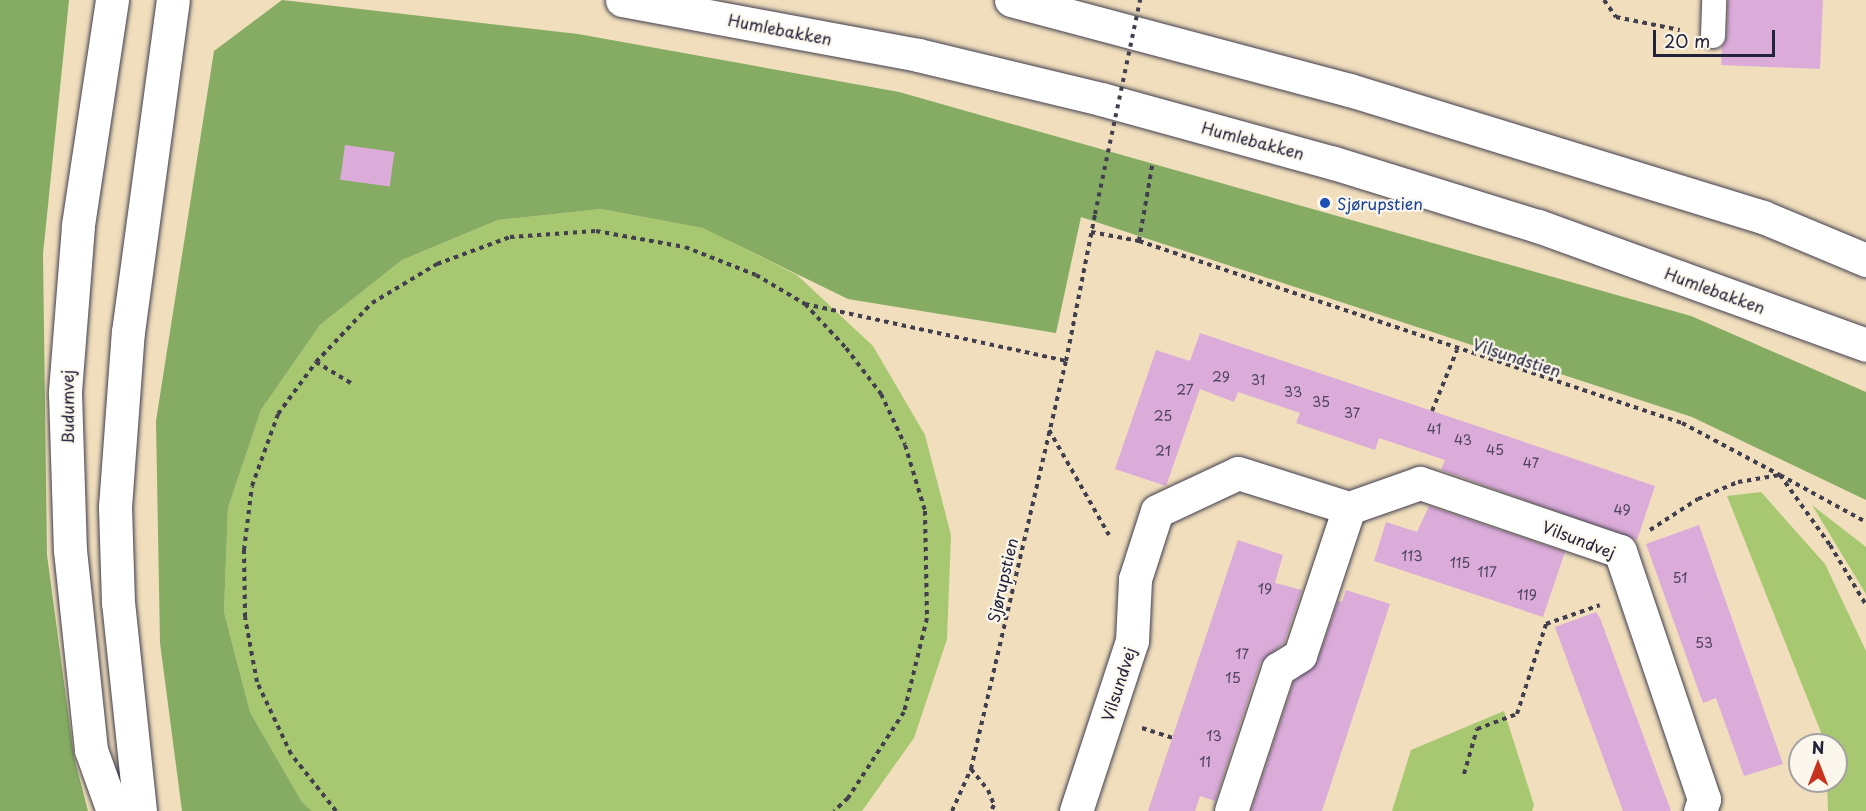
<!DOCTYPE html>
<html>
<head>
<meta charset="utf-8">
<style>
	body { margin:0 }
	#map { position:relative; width:1866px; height:811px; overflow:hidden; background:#f0debc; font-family:"Playpen Sans",sans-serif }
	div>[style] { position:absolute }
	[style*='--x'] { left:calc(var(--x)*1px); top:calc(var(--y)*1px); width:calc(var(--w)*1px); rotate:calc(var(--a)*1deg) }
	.green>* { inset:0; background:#a7c770 }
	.forest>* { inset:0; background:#85ac62 }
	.building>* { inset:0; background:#dbacd9; transform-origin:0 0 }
	.path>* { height:4px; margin-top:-2px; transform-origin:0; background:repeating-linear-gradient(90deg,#413e4e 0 4.5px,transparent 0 9px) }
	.roads { filter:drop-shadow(0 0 2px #413e4e) drop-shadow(0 0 2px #413e4e) }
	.service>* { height:24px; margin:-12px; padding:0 12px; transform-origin:12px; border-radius:12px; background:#fff }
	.minor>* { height:33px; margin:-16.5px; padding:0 16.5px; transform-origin:16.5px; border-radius:16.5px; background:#fff }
	.tertiary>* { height:33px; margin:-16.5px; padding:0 16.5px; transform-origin:16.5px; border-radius:16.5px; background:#fff }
	.path-bridge>* { height:4px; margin-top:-2px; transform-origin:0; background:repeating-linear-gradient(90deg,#413e4e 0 4.5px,transparent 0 9px) }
	.dots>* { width:16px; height:16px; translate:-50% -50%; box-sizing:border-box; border:3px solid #fbf7ec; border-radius:50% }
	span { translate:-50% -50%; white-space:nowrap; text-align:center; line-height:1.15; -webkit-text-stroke:4.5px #fbf7ec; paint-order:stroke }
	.number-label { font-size:14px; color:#504462 }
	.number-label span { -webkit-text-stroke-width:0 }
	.street-label { font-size:16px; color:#22223b }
	.transit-label { font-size:16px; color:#164399 }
	.left { translate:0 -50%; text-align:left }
	.north { position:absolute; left:1788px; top:733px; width:60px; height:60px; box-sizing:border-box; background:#fbf7ec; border:2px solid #a4a2a5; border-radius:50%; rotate:0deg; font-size:16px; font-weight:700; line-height:24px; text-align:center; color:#22223b }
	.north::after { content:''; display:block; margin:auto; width:21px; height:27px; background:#c8321e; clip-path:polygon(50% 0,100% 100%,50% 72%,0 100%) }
	.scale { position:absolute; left:1653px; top:30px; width:122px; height:27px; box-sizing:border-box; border:3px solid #22223b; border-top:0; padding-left:8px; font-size:18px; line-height:21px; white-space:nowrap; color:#22223b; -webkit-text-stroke:4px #fbf7ec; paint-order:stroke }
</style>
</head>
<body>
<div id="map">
	<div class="green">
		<i style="clip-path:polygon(601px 209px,704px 228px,797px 275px,873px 346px,925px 435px,951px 535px,947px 639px,914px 738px,862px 811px,312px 811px,302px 802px,250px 712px,224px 612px,228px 508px,261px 410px,320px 325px,402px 260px,498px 220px)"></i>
		<i style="clip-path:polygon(1761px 492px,1825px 564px,1866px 651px,1866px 811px,1828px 811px,1827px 781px,1836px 781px,1836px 745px,1826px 745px,1727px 496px)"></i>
		<i style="clip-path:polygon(1812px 505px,1866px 547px,1866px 594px)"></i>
		<i style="clip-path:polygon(1504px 711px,1534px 805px,1532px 811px,1392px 811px,1411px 750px)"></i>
	</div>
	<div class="forest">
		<i style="clip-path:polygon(0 0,69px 0,43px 254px,47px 555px,74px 757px,88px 811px,0 811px)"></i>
		<i style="clip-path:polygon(282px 0,578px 34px,899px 92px,1691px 316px,1866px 392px,1866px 500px,1692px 417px,1081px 217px,1056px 333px,848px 299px,703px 228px,601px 209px,498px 220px,402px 260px,320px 325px,261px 410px,228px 508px,224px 612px,250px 712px,302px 802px,312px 811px,182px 811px,160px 643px,156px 421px,214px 51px)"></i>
	</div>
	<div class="building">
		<i style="clip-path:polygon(1728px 0,1823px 0,1820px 69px,1721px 65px,1722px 47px,1727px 36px)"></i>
		<i style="left:345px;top:145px;width:50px;height:35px;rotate:8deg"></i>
		<i style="clip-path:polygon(1200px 333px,1655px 486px,1637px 540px,1441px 470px,1445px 460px,1379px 438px,1375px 450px,1296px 423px,1300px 413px,1238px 392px,1234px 402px,1200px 389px,1166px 486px,1115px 469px,1156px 350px,1190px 361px)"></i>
		<i style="clip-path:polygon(1429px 506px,1565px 552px,1543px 617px,1374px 561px,1386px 522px,1417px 532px)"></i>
		<i style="clip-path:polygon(1699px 525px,1783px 764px,1744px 776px,1716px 698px,1703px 703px,1646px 544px)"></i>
		<i style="clip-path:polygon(1238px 540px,1283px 555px,1275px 583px,1302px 590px,1284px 643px,1260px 663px,1215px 801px,1200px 796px,1195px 811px,1148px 811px)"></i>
		<i style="clip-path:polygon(1346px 590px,1390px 604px,1322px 811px,1251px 811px,1294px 681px,1317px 662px,1338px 601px,1342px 602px)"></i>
		<i style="clip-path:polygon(1596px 612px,1600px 618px,1671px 811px,1623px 811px,1555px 627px)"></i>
	</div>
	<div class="path">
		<i style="--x:1604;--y:0;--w:21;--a:55"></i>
		<i style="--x:1616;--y:17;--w:65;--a:11.5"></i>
		<i style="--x:1091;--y:232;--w:49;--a:10.6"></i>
		<i style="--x:1139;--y:241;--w:573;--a:18.53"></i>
		<i style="--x:1682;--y:423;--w:111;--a:28"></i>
		<i style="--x:1780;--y:475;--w:86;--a:54.5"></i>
		<i style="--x:1830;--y:545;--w:70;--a:59"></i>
		<i style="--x:1139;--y:241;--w:81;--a:-80.1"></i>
		<i style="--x:805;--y:304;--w:267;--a:12.3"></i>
		<i style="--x:316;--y:362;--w:44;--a:31.2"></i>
		<i style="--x:1432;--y:411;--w:66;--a:-67.7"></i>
		<i style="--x:1049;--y:430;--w:121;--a:60.3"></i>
		<i style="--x:1650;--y:530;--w:57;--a:-32.9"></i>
		<i style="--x:1698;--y:499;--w:43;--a:-23"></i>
		<i style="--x:1738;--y:482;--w:43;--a:-9.5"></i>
		<i style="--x:1780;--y:475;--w:98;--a:28.7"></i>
		<i style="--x:1142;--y:728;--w:33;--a:18"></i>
		<i style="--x:971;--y:769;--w:27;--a:51"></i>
		<i style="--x:988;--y:790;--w:16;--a:68"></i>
		<i style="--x:994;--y:805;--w:7;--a:117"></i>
		<i style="--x:1464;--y:774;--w:47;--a:-73.9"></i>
		<i style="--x:1477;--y:729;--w:43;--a:-20.6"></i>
		<i style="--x:1517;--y:714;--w:95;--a:-72.1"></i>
		<i style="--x:1546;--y:624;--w:57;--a:-19.4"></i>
		<i style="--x:336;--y:811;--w:73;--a:-128.3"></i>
		<i style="--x:291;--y:754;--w:80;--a:-115.3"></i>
		<i style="--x:257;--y:682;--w:66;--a:-100.5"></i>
		<i style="--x:245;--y:617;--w:67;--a:-90.9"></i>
		<i style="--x:244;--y:550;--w:64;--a:-82.9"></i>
		<i style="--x:252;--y:486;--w:77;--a:-70.1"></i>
		<i style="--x:278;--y:414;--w:64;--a:-53.8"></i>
		<i style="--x:316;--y:362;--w:81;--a:-46.5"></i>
		<i style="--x:372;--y:303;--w:76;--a:-31"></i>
		<i style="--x:437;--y:264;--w:78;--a:-20.3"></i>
		<i style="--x:510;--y:237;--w:86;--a:-4"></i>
		<i style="--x:596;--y:231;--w:90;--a:10.2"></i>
		<i style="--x:685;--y:247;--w:76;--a:21.5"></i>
		<i style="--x:756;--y:275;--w:57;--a:30.6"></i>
		<i style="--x:805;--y:304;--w:60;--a:47"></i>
		<i style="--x:846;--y:348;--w:58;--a:52.7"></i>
		<i style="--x:881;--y:394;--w:56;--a:64.8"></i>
		<i style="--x:905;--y:445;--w:69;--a:73.1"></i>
		<i style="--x:925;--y:511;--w:107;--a:88.9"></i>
		<i style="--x:927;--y:618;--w:97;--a:103.7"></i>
		<i style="--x:904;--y:712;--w:103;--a:123.1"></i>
		<i style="--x:848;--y:798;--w:19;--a:137"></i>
		<i style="--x:952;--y:811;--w:46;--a:-65.7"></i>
		<i style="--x:971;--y:769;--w:419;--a:-76.9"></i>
		<i style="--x:1066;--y:361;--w:150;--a:-78.8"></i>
	</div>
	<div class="roads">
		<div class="service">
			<i style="--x:1713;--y:36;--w:36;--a:-88"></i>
		</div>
		<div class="minor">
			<i style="--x:1076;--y:811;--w:179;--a:-71.8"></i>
			<i style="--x:1132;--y:641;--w:62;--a:-87.2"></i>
			<i style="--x:1135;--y:579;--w:71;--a:-72.1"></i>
			<i style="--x:1157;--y:511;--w:89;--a:-25.1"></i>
			<i style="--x:1238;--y:473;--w:116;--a:17.5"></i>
			<i style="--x:1231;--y:811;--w:150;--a:-71.7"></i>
			<i style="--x:1278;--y:669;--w:26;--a:-32"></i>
			<i style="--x:1300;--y:655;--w:155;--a:-71.6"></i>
			<i style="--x:1349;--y:508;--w:75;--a:-19.4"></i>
			<i style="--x:1420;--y:483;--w:211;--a:18.8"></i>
			<i style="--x:1620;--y:551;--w:262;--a:71.3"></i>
			<i style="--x:1704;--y:799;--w:13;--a:108"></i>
		</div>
		<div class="tertiary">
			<i style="--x:112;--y:0;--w:229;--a:98.6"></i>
			<i style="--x:78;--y:226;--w:168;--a:94.5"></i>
			<i style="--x:65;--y:393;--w:157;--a:88.2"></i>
			<i style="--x:70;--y:550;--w:201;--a:84"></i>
			<i style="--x:91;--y:750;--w:65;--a:70.2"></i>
			<i style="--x:622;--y:0;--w:301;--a:10.5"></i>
			<i style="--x:918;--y:55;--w:188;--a:13.5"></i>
			<i style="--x:1101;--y:99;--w:242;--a:15.4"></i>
			<i style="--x:1334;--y:163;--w:214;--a:17.2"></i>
			<i style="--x:1538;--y:226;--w:349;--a:19.9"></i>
			<i style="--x:1011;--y:0;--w:351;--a:14.9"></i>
			<i style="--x:1350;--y:90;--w:432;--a:17.1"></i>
			<i style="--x:1763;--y:217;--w:112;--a:22.7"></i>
			<i style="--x:140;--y:811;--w:209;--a:-96"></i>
			<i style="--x:118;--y:603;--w:96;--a:-91.8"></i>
			<i style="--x:115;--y:507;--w:175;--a:-85.8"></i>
			<i style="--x:128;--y:332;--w:335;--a:-82.3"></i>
		</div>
	</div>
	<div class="path-bridge">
		<i style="--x:1095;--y:214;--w:219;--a:-78.1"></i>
	</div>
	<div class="dots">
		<i style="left:1325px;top:203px;background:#1a4fb4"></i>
	</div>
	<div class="number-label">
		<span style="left:1221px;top:377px">29</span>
		<span style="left:1258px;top:380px">31</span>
		<span style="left:1185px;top:390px">27</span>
		<span style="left:1293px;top:392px">33</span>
		<span style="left:1321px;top:402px">35</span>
		<span style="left:1352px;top:413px">37</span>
		<span style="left:1163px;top:416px">25</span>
		<span style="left:1434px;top:429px">41</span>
		<span style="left:1463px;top:440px">43</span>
		<span style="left:1495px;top:450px">45</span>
		<span style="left:1163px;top:451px">21</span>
		<span style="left:1531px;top:463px">47</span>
		<span style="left:1622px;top:510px">49</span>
		<span style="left:1412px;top:556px">113</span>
		<span style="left:1460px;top:563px">115</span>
		<span style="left:1487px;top:572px">117</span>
		<span style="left:1680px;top:578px">51</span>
		<span style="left:1265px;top:589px">19</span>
		<span style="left:1527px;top:595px">119</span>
		<span style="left:1704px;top:643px">53</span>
		<span style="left:1242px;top:654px">17</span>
		<span style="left:1233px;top:678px">15</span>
		<span style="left:1214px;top:736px">13</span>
		<span style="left:1205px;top:762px">11</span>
	</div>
	<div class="street-label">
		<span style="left:780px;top:29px;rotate:11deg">Humlebakken</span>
		<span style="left:1253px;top:140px;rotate:15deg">Humlebakken</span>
		<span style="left:1715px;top:290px;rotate:20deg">Humlebakken</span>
		<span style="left:1517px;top:357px;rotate:18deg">Vilsundstien</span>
		<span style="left:67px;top:407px;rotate:-90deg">Budumvej</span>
		<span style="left:1579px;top:539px;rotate:21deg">Vilsundvej</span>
		<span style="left:1002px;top:580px;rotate:-77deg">Sjørupstien</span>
		<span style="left:1118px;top:684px;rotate:-72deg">Vilsundvej</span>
	</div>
	<div class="transit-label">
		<span class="left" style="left:1337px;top:203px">Sjørupstien</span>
	</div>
	<div class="north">N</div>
	<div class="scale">20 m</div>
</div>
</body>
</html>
